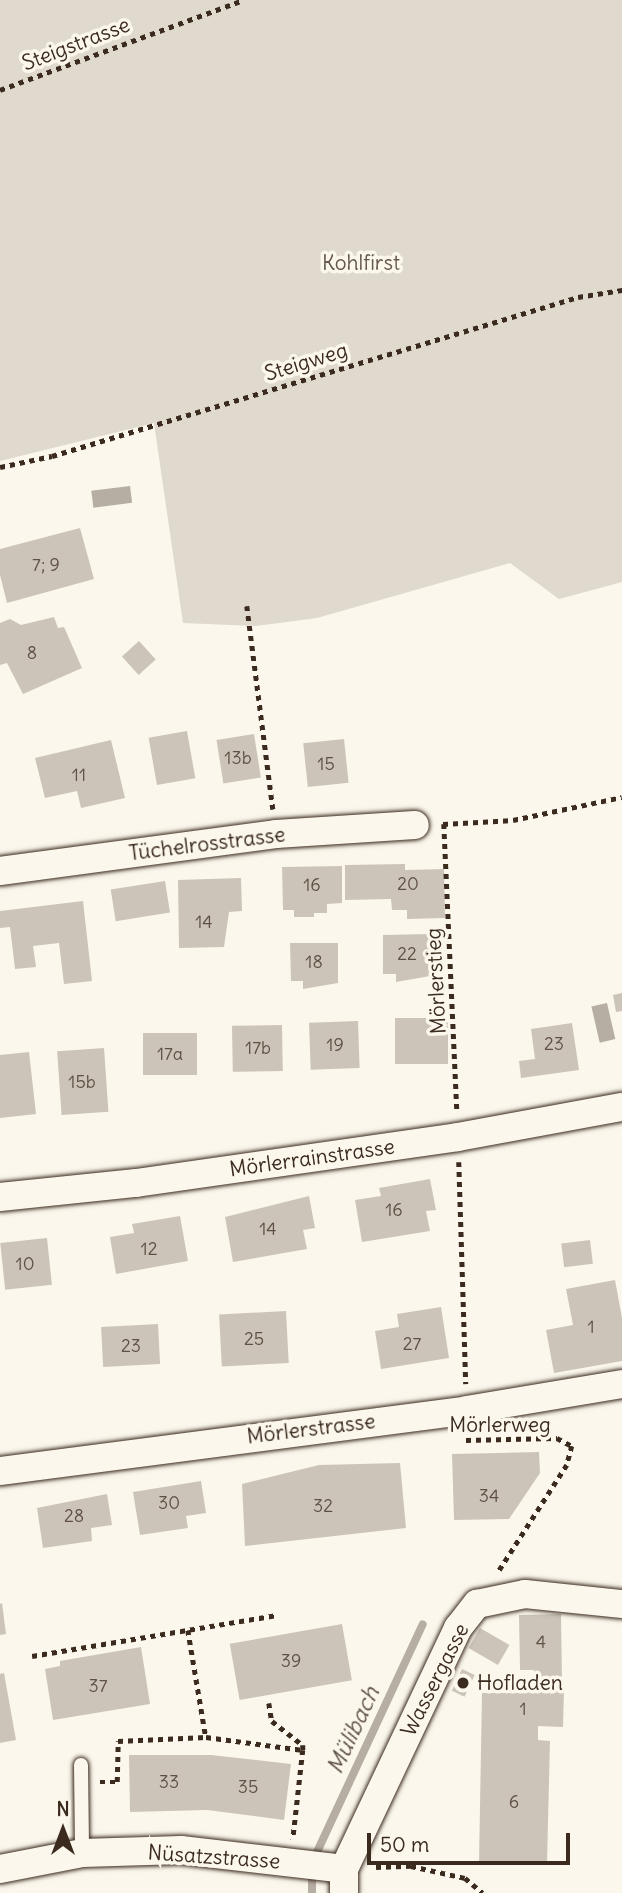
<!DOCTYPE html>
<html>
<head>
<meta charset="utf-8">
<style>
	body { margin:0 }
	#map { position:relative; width:622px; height:1893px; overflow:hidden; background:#fbf7ec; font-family:Delius,sans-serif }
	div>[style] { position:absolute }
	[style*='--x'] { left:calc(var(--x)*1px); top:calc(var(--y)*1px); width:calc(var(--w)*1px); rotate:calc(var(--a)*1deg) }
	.green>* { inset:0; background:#dfd9ce }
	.water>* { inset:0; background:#b6aea2; transform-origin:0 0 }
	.stream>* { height:8px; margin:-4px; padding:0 4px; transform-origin:4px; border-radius:4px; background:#b6aea2 }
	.building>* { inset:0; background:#ccc4b9; transform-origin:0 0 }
	.path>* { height:4.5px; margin-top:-2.25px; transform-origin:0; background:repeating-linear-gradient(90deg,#3b2a1e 0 5px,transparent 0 10px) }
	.roads { filter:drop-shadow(0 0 2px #3b2a1e) drop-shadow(0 0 2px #3b2a1e) }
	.lane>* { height:14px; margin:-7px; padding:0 7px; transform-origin:7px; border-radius:7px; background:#fbf7ec }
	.street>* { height:28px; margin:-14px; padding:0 14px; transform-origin:14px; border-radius:14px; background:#fbf7ec }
	.dots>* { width:19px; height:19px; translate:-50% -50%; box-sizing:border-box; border:4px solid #fbf7ec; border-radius:50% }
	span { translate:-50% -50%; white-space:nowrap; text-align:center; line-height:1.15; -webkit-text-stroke:7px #fbf7ec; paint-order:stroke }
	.number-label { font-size:18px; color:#5f5045 }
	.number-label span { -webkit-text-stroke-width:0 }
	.street-label { font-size:21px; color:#3b2a1e }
	.park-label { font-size:21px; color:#64564a }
	.poi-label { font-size:21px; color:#3b2a1e }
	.left { translate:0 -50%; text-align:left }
	.water-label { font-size:23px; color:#605246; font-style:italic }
	.north { position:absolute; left:28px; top:1795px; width:70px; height:70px; -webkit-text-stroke:5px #fbf7ec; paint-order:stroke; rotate:0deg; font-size:19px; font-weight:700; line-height:28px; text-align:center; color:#3b2a1e }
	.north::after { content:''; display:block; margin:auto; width:24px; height:32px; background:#3b2a1e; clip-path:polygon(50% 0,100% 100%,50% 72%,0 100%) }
	.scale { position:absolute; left:367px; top:1833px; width:203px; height:32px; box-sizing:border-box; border:4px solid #3b2a1e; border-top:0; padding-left:9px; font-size:21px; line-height:24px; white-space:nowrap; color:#3b2a1e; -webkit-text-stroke:5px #fbf7ec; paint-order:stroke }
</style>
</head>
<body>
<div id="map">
	<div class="green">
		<i style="clip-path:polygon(0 0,622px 0,622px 582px,559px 599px,510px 563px,317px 618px,256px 626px,183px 623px,154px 423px,0 461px)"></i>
	</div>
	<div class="water">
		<i style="left:130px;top:486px;width:17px;height:39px;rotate:83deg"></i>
		<i style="left:607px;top:1003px;width:37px;height:16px;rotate:77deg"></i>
	</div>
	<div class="stream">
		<i style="--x:317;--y:1852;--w:251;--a:-65.1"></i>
		<i style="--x:312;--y:1875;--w:18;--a:90"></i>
	</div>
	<div class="building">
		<i style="clip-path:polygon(80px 528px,94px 579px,7px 603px,0 575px,0 549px)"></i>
		<i style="clip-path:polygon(54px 617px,58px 628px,64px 627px,82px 668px,23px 694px,7px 663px,0 665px,0 623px,10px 619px,21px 625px)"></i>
		<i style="left:139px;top:641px;width:25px;height:23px;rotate:48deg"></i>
		<i style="left:187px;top:731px;width:48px;height:39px;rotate:80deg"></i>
		<i style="left:254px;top:734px;width:44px;height:38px;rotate:81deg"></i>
		<i style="left:344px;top:739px;width:44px;height:41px;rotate:84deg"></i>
		<i style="clip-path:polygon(111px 740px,125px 798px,81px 808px,77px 791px,45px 798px,35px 758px)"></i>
		<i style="clip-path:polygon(405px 864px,405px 870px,444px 869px,445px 918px,407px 919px,407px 910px,392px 910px,391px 899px,345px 900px,345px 865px)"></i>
		<i style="clip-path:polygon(342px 866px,342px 903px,327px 904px,327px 913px,314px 913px,314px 917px,294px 917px,294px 910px,283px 910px,282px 867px)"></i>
		<i style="clip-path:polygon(241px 878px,242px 911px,229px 912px,224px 947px,179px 948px,178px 880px)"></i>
		<i style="left:165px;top:881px;width:32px;height:55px;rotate:81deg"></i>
		<i style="clip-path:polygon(83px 901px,92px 981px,64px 984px,59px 943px,33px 946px,36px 967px,15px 969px,10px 927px,0 928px,0 911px)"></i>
		<i style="clip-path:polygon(430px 934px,430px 976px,396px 982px,396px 974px,383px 974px,383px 935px)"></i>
		<i style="clip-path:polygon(290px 943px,338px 943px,338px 983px,303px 989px,303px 981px,291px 981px)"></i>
		<i style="clip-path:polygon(622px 993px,622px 1011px,616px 1012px,613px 995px)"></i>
		<i style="left:448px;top:1018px;width:46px;height:53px;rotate:90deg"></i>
		<i style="left:358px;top:1021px;width:47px;height:49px;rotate:88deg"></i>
		<i style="clip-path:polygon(572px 1023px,579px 1070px,521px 1078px,519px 1061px,535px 1059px,531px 1029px)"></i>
		<i style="left:282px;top:1025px;width:46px;height:50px;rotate:89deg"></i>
		<i style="left:143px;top:1033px;width:54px;height:42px"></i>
		<i style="left:104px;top:1048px;width:64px;height:47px;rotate:86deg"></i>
		<i style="clip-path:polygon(29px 1052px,36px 1114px,0 1118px,0 1055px)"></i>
		<i style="clip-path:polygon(430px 1179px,436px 1210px,426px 1211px,430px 1231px,362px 1242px,355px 1200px,381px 1196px,379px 1188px)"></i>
		<i style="clip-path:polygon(309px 1196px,315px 1228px,303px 1230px,307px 1249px,233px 1262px,225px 1217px)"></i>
		<i style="clip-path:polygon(180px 1216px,188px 1261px,116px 1274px,110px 1237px,134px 1233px,132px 1224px)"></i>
		<i style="left:47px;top:1238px;width:47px;height:47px;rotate:84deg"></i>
		<i style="left:590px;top:1240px;width:24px;height:29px;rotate:83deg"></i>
		<i style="clip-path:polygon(615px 1280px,622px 1318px,622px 1361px,554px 1373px,546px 1330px,573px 1325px,566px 1289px)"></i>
		<i style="clip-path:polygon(441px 1307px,449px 1358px,381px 1369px,375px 1331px,399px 1327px,397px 1314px)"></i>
		<i style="left:286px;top:1311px;width:52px;height:67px;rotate:87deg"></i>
		<i style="left:158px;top:1324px;width:40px;height:57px;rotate:87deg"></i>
		<i style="clip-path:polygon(539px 1452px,540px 1473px,509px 1519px,454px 1520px,452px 1454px)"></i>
		<i style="clip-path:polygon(400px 1463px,406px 1528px,245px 1546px,242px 1484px,319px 1465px)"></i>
		<i style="clip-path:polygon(201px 1481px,206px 1513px,186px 1516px,188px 1528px,140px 1535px,133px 1492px)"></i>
		<i style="clip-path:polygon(107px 1494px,112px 1525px,91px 1528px,92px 1541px,43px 1548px,37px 1508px)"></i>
		<i style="clip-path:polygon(2px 1603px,6px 1634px,0 1635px,0 1604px)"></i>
		<i style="clip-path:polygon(561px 1614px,562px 1685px,535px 1686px,534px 1670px,520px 1670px,519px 1615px)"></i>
		<i style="left:342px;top:1624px;width:57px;height:114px;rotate:80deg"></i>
		<i style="left:480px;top:1628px;width:34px;height:23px;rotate:30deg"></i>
		<i style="clip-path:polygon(141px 1647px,150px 1704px,53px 1720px,45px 1669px,60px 1666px,60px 1661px)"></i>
		<i style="left:462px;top:1669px;width:14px;height:24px;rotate:25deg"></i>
		<i style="clip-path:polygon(4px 1673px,16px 1740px,0 1743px,0 1674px)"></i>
		<i style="clip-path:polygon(526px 1689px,564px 1689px,563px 1727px,538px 1726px,538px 1740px,550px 1741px,547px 1864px,479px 1863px,482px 1693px,526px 1693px)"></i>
		<i style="clip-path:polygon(129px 1755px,211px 1755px,291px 1764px,284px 1820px,207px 1810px,130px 1812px)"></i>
	</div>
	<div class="path">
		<i style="--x:0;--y:90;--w:259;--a:-20.3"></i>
		<i style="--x:0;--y:467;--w:53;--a:-11.9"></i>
		<i style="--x:52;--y:456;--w:550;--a:-16.82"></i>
		<i style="--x:578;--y:297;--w:45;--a:-9"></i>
		<i style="--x:247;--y:606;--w:205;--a:82.7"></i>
		<i style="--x:443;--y:824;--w:70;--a:-3.3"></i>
		<i style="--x:513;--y:820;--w:111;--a:-11.9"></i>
		<i style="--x:444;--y:824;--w:287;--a:87.4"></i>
		<i style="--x:459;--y:1162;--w:222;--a:88.2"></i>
		<i style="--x:466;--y:1440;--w:91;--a:-1.3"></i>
		<i style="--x:557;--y:1438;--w:17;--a:28"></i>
		<i style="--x:572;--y:1446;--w:20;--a:105"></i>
		<i style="--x:567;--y:1465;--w:126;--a:122.7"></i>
		<i style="--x:188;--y:1630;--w:109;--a:80.5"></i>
		<i style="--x:32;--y:1656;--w:247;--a:-9.5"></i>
		<i style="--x:269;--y:1703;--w:18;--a:81"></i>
		<i style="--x:272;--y:1721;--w:39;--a:38"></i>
		<i style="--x:303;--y:1745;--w:5;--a:90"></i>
		<i style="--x:100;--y:1782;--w:17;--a:0"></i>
		<i style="--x:117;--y:1782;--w:41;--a:-88.6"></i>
		<i style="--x:118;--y:1741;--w:88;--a:-2.6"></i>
		<i style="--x:206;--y:1737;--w:98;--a:7.6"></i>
		<i style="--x:303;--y:1750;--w:90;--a:96.4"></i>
		<i style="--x:376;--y:1867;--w:35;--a:-2"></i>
		<i style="--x:411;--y:1866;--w:55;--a:12.5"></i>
		<i style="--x:465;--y:1878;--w:23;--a:40"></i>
	</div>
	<div class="roads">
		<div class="lane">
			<i style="--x:81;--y:1765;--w:88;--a:89.3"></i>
		</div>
		<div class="street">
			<i style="--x:0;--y:871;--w:278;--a:-7.6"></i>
			<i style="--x:276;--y:834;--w:139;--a:-3.7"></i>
			<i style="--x:0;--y:1197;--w:137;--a:-5.9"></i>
			<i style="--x:136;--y:1183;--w:325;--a:-8.1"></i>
			<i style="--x:458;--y:1137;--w:167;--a:-10.4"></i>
			<i style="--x:0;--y:1471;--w:471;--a:-7.4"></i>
			<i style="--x:467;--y:1410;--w:157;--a:-9.5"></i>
			<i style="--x:0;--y:1869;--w:84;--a:-11"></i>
			<i style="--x:82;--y:1853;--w:99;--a:-1.7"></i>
			<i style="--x:181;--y:1850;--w:164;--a:6.6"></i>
			<i style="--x:344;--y:1893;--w:24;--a:-90"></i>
			<i style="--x:344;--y:1869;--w:267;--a:-64.7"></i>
			<i style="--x:458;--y:1628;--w:31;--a:-52"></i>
			<i style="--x:477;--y:1604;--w:49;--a:-11.8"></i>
			<i style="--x:525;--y:1594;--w:98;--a:5.9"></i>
		</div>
	</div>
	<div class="dots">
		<i style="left:463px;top:1683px;background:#3b2a1e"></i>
	</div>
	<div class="number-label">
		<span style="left:46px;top:565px">7; 9</span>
		<span style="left:32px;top:653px">8</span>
		<span style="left:238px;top:758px">13b</span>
		<span style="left:326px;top:764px">15</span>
		<span style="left:79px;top:775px">11</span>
		<span style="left:408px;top:884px">20</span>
		<span style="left:312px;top:885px">16</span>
		<span style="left:204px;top:922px">14</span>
		<span style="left:407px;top:954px">22</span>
		<span style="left:314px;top:962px">18</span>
		<span style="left:554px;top:1044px">23</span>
		<span style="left:335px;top:1045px">19</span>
		<span style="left:258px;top:1048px">17b</span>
		<span style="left:170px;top:1054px">17a</span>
		<span style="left:82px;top:1082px">15b</span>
		<span style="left:394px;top:1210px">16</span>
		<span style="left:268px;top:1229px">14</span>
		<span style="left:149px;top:1249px">12</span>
		<span style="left:25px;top:1264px">10</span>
		<span style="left:591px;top:1327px">1</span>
		<span style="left:254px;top:1339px">25</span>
		<span style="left:412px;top:1344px">27</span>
		<span style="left:131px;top:1346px">23</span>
		<span style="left:489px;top:1496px">34</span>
		<span style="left:169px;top:1503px">30</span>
		<span style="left:323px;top:1506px">32</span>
		<span style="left:74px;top:1516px">28</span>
		<span style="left:541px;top:1642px">4</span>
		<span style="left:291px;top:1661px">39</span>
		<span style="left:98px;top:1686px">37</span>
		<span style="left:523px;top:1709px">1</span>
		<span style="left:169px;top:1782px">33</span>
		<span style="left:248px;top:1787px">35</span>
		<span style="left:514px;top:1802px">6</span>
	</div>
	<div class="street-label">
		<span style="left:76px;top:44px;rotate:-21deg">Steigstrasse</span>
		<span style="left:306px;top:362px;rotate:-17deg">Steigweg</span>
		<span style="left:207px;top:844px;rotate:-7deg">Tüchelrosstrasse</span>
		<span style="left:436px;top:981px;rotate:-93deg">Mörlerstieg</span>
		<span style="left:312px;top:1158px;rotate:-8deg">Mörlerrainstrasse</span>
		<span style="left:500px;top:1425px">Mörlerweg</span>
		<span style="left:311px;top:1429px;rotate:-7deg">Mörlerstrasse</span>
		<span style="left:435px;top:1680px;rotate:-63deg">Wassergasse</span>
		<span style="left:214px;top:1857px;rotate:4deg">Nüsatzstrasse</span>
	</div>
	<div class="park-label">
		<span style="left:361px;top:263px">Kohlfirst</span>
	</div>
	<div class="poi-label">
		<span class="left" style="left:477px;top:1683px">Hofladen</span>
	</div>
	<div class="water-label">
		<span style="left:353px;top:1730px;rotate:-65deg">Mülibach</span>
	</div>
	<div class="north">N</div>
	<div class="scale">50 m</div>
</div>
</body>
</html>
